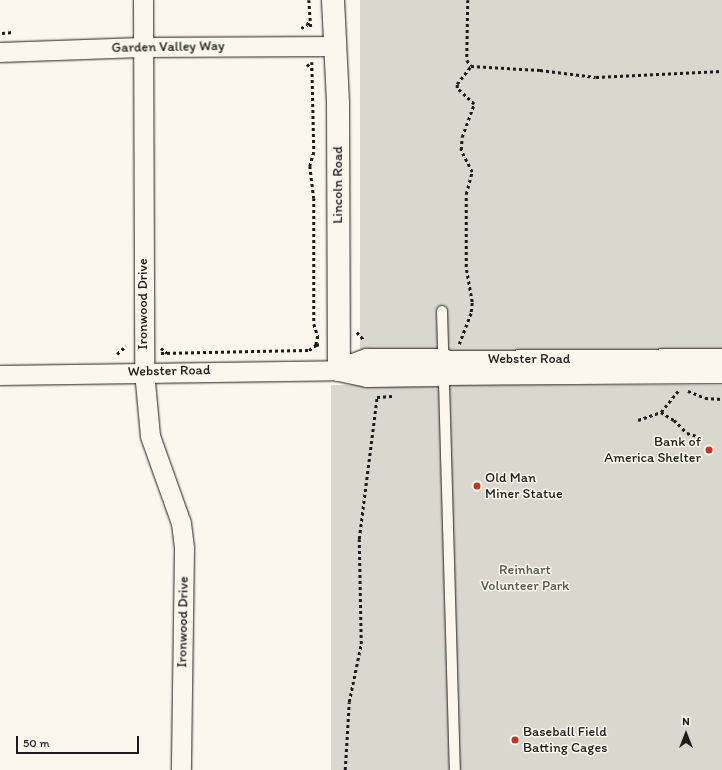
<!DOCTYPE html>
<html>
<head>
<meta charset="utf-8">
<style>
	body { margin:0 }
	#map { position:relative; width:722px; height:770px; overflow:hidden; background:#fbf7ec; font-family:Itim,sans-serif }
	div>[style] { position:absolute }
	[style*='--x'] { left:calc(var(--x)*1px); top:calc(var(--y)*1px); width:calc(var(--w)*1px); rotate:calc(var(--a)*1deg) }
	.green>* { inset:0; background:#dad7ce; transform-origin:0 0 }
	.path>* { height:2.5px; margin-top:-1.25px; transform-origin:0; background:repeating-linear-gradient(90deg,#1c1c1c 0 3px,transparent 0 6px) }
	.roads { filter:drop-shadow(0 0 1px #1c1c1c) drop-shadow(0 0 1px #1c1c1c) }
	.service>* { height:10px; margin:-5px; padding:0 5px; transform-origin:5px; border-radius:5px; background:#fbf7ec }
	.minor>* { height:19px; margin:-9.5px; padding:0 9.5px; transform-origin:9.5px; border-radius:9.5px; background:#fbf7ec }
	.tertiary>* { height:22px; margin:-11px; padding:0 11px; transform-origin:11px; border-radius:11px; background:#fbf7ec }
	.dots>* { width:11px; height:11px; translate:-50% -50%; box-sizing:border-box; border:2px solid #fbf7ec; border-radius:50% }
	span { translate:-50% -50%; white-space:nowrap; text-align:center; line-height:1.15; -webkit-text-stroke:3px #fbf7ec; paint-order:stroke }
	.street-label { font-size:14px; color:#1c1c1c }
	.poi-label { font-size:14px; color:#1c1c1c }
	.right { translate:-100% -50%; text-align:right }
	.left { translate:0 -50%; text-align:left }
	.park-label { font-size:14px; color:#555451 }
	.north { position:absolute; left:666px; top:714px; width:40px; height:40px; -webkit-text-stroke:3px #fbf7ec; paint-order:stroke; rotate:0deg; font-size:11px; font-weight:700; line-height:16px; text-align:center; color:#1c1c1c }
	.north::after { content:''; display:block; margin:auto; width:14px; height:18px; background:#1c1c1c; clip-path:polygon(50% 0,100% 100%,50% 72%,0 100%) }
	.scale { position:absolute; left:16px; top:736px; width:123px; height:18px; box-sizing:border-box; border:2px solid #1c1c1c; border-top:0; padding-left:5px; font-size:12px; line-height:14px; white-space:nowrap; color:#1c1c1c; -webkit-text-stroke:3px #fbf7ec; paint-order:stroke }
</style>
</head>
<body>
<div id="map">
	<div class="green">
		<i style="left:360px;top:0;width:362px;height:354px"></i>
		<i style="left:722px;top:385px;width:385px;height:391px;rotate:90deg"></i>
	</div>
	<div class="path">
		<i style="--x:309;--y:0;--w:29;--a:86"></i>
		<i style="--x:468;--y:0;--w:60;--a:91"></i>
		<i style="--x:467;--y:60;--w:7;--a:56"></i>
		<i style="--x:471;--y:66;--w:69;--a:3.3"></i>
		<i style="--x:540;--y:70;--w:56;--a:7.1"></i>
		<i style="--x:596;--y:77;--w:126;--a:-2.7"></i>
		<i style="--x:301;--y:28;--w:7;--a:-27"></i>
		<i style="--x:307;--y:25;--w:5;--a:-68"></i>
		<i style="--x:2;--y:33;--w:11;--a:-5"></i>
		<i style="--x:312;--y:62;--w:90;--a:88.7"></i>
		<i style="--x:314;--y:152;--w:15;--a:106"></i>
		<i style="--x:310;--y:166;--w:32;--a:83"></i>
		<i style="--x:314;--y:198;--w:126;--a:90"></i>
		<i style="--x:314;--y:324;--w:13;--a:72"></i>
		<i style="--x:318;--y:336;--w:9;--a:103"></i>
		<i style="--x:316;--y:345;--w:5;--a:-11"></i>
		<i style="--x:307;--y:64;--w:7;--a:45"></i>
		<i style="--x:357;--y:332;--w:12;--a:48"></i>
		<i style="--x:459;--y:344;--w:34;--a:-69"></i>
		<i style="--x:471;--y:312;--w:10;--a:-84"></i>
		<i style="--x:472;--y:302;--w:36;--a:-100"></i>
		<i style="--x:466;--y:267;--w:73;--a:-90"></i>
		<i style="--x:466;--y:194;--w:23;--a:-75"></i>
		<i style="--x:472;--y:172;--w:25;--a:-117"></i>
		<i style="--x:461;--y:150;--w:13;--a:-86"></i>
		<i style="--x:462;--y:137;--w:35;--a:-70"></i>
		<i style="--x:474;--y:104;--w:23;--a:-137"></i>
		<i style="--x:457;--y:88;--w:4;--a:-90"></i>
		<i style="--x:457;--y:84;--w:23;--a:-52"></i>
		<i style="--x:161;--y:348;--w:8;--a:40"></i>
		<i style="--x:161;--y:353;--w:148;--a:-1.2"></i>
		<i style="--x:309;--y:350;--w:9;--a:-36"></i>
		<i style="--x:117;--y:354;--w:12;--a:-42"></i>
		<i style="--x:688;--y:391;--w:18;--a:22"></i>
		<i style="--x:705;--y:398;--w:17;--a:3"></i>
		<i style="--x:377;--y:397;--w:15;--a:-4"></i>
		<i style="--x:661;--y:412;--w:15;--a:32"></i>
		<i style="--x:674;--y:420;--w:18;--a:45"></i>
		<i style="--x:687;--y:433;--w:10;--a:17"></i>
		<i style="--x:638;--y:420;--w:24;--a:-19"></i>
		<i style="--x:661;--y:412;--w:28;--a:-51"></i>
		<i style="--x:345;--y:770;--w:68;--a:-86.6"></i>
		<i style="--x:349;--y:702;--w:59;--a:-78.3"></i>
		<i style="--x:361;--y:644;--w:105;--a:-91.1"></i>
		<i style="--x:359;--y:539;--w:143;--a:-82.8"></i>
	</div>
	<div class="roads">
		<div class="service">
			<i style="--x:442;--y:311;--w:459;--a:88.4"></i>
		</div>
		<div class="minor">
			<i style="--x:143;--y:0;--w:371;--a:89.8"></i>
			<i style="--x:144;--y:371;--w:65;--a:84.7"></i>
			<i style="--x:150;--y:436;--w:92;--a:70.4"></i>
			<i style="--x:181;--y:523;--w:25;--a:83"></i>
			<i style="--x:184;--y:548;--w:222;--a:90.8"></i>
			<i style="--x:0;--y:52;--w:141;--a:-2"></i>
			<i style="--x:141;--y:47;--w:195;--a:-0.3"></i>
			<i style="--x:444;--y:360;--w:278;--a:-0.4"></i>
			<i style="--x:0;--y:375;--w:339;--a:-0.8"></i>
			<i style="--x:444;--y:375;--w:278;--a:-0.4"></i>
		</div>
		<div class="tertiary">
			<i style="--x:333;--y:0;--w:103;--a:87.2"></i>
			<i style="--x:338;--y:103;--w:267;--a:89.8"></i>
			<i style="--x:339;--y:370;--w:30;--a:-20"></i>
			<i style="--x:367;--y:360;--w:77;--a:0"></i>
			<i style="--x:339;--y:370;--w:29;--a:12"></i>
			<i style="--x:367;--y:376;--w:77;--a:-0.7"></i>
		</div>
	</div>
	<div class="dots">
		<i style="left:709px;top:450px;background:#c8321e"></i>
		<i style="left:477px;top:486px;background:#c8321e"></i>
		<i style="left:515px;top:740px;background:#c8321e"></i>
	</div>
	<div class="street-label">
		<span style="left:168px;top:47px;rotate:-1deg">Garden Valley Way</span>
		<span style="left:338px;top:185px;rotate:-90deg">Lincoln Road</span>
		<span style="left:143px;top:304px;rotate:-90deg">Ironwood Drive</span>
		<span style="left:529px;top:359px">Webster Road</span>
		<span style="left:169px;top:371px;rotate:-1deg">Webster Road</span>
		<span style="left:183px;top:622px;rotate:-89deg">Ironwood Drive</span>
	</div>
	<div class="poi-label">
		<span class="right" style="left:701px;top:450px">Bank of<br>America Shelter</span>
		<span class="left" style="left:485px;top:486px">Old Man<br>Miner Statue</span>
		<span class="left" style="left:523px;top:740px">Baseball Field<br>Batting Cages</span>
	</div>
	<div class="park-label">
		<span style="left:525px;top:578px">Reinhart<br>Volunteer Park</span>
	</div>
	<div class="north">N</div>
	<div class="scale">50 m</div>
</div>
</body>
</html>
